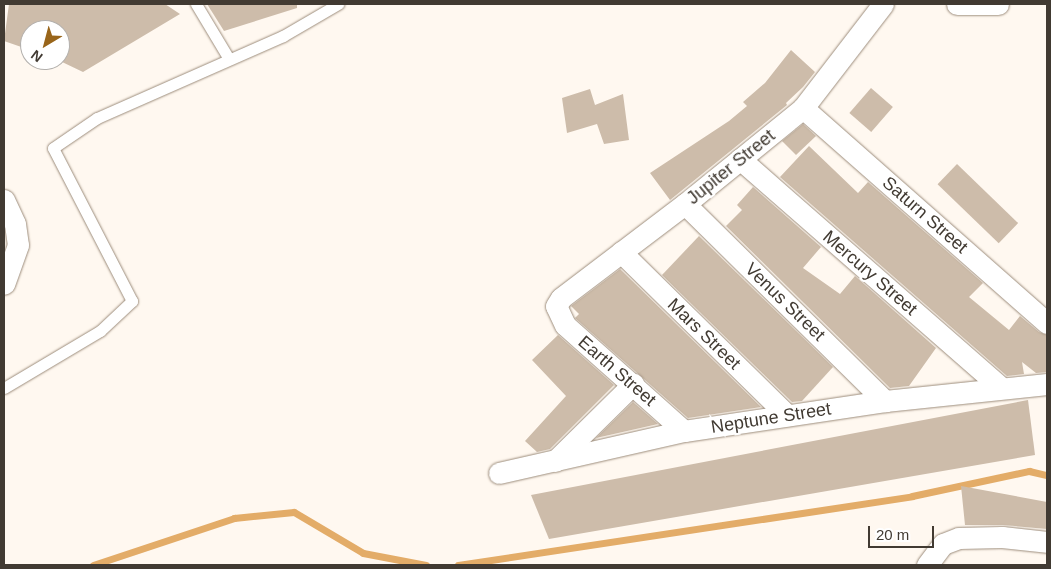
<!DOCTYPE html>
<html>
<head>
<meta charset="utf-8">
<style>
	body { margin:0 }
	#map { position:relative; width:1051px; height:569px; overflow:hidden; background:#fff8f0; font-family:Helvetica,sans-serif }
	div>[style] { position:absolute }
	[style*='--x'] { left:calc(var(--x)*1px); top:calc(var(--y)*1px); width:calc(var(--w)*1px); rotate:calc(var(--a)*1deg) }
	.stream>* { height:7px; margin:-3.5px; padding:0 3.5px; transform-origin:3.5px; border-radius:3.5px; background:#e3ac68 }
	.building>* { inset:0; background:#cdbcaa; transform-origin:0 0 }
	.roads { filter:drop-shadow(0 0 1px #9d8d7c) drop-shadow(0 0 1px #9d8d7c) }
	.lane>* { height:11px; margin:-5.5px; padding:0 5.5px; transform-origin:5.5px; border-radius:5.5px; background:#fff }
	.street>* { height:21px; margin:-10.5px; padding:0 10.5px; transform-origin:10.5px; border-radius:10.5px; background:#fff }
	span { translate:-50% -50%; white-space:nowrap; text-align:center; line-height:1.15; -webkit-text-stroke:4.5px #fff; paint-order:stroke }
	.street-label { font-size:18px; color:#413a32 }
	.frame { position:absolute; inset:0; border:5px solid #413a32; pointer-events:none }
	.north { position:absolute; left:20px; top:20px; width:50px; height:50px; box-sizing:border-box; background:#fff; border:1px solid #b3b0ad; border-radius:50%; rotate:217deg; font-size:14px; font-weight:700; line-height:20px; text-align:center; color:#413a32 }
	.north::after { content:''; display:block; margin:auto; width:18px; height:22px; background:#99651a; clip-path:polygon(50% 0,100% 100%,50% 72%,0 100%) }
	.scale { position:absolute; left:868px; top:526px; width:66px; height:22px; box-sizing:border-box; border:2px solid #413a32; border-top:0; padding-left:6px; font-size:15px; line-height:18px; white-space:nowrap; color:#413a32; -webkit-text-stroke:4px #fff; paint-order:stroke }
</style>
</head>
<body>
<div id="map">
	<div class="stream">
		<i style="--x:93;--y:565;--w:149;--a:-18.4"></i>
		<i style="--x:234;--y:518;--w:60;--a:-5.7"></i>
		<i style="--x:294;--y:512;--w:80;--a:30.7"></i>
		<i style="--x:363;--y:553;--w:64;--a:10.8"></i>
		<i style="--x:458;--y:565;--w:459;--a:-8.6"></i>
		<i style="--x:912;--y:496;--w:120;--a:-12.1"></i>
		<i style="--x:1029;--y:471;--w:18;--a:13"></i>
	</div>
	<div class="building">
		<i style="clip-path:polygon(9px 4px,165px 4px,180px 14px,83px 72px,60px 61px,60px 30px,30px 30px,30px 50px,4px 41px)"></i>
		<i style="clip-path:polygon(207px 4px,297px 4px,297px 8px,224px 31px)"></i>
		<i style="clip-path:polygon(791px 50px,815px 72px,803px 87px,786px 103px,787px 105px,670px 200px,650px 173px,729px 121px,747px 106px,743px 102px,765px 83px)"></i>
		<i style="left:871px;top:88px;width:29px;height:33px;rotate:41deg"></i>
		<i style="clip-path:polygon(590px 89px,595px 105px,623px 94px,629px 140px,604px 144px,597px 124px,567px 133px,562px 98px)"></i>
		<i style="clip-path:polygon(803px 124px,816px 136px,796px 155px,782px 141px)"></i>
		<i style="clip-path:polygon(809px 146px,858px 193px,868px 182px,983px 283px,969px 297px,1009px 330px,1020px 316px,1039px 332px,1047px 335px,1047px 372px,1036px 373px,1022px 362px,1024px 374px,1007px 376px,780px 177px)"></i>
		<i style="left:957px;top:164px;width:85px;height:28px;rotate:44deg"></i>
		<i style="clip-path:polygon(753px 187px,821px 247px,803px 268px,840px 294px,855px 276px,936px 348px,909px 386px,890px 388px,726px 226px,742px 210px,737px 205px)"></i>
		<i style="clip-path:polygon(699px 236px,833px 367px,802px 401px,792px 402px,662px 275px)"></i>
		<i style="clip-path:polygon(620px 269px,761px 407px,688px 418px,575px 318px,579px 314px,571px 306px)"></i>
		<i style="clip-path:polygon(558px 335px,614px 385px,550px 449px,537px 452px,525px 441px,566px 396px,532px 360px)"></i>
		<i style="clip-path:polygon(1028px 400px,1035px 455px,549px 539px,531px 495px)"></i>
		<i style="clip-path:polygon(633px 402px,658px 424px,596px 438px)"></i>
		<i style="clip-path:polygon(961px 486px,1047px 502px,1047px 529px,1003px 525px,965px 525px)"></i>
	</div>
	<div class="roads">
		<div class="lane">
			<i style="--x:196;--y:4;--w:64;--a:59"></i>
			<i style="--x:4;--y:388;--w:112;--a:-30.7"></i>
			<i style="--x:100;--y:331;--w:44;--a:-43.2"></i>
			<i style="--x:132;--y:301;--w:172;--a:-117.3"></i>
			<i style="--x:53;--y:148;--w:53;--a:-34.3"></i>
			<i style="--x:97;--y:118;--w:203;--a:-23.8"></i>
			<i style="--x:283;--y:36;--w:64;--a:-30.2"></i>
		</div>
		<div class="street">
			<i style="--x:957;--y:4;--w:41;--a:0"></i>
			<i style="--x:803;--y:108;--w:325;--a:41.4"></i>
			<i style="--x:740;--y:159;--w:346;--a:41.2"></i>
			<i style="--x:4;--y:200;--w:26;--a:65"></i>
			<i style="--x:15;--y:224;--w:21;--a:82"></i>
			<i style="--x:18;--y:245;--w:41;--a:109.7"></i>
			<i style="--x:685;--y:204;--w:281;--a:44.6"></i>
			<i style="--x:621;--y:252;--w:233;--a:44.5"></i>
			<i style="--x:684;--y:431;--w:159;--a:-138.3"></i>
			<i style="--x:565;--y:325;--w:21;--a:-115"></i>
			<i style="--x:556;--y:306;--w:9;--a:-58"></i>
			<i style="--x:561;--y:298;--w:156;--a:-37.2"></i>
			<i style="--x:685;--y:204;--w:152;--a:-39.1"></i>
			<i style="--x:803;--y:108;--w:131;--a:-52.4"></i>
			<i style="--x:555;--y:461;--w:110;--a:-44.6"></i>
			<i style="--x:499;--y:473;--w:190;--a:-12.8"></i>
			<i style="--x:684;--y:431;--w:203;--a:-8.5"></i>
			<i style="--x:885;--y:401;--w:163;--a:-6"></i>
			<i style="--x:927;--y:565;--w:26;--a:-53"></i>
			<i style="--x:943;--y:544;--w:17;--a:-21"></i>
			<i style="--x:959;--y:538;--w:43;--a:-1.3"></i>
			<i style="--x:1002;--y:537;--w:45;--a:6.3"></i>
		</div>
	</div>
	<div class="street-label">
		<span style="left:731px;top:167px;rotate:-39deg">Jupiter Street</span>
		<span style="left:925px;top:215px;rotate:41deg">Saturn Street</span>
		<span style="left:870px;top:273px;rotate:41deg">Mercury Street</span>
		<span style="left:785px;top:302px;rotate:44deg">Venus Street</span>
		<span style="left:704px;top:334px;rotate:44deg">Mars Street</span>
		<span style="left:617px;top:371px;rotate:41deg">Earth Street</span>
		<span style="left:771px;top:418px;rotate:-9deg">Neptune Street</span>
	</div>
	<div class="frame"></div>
	<div class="north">N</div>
	<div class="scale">20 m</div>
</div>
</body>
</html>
